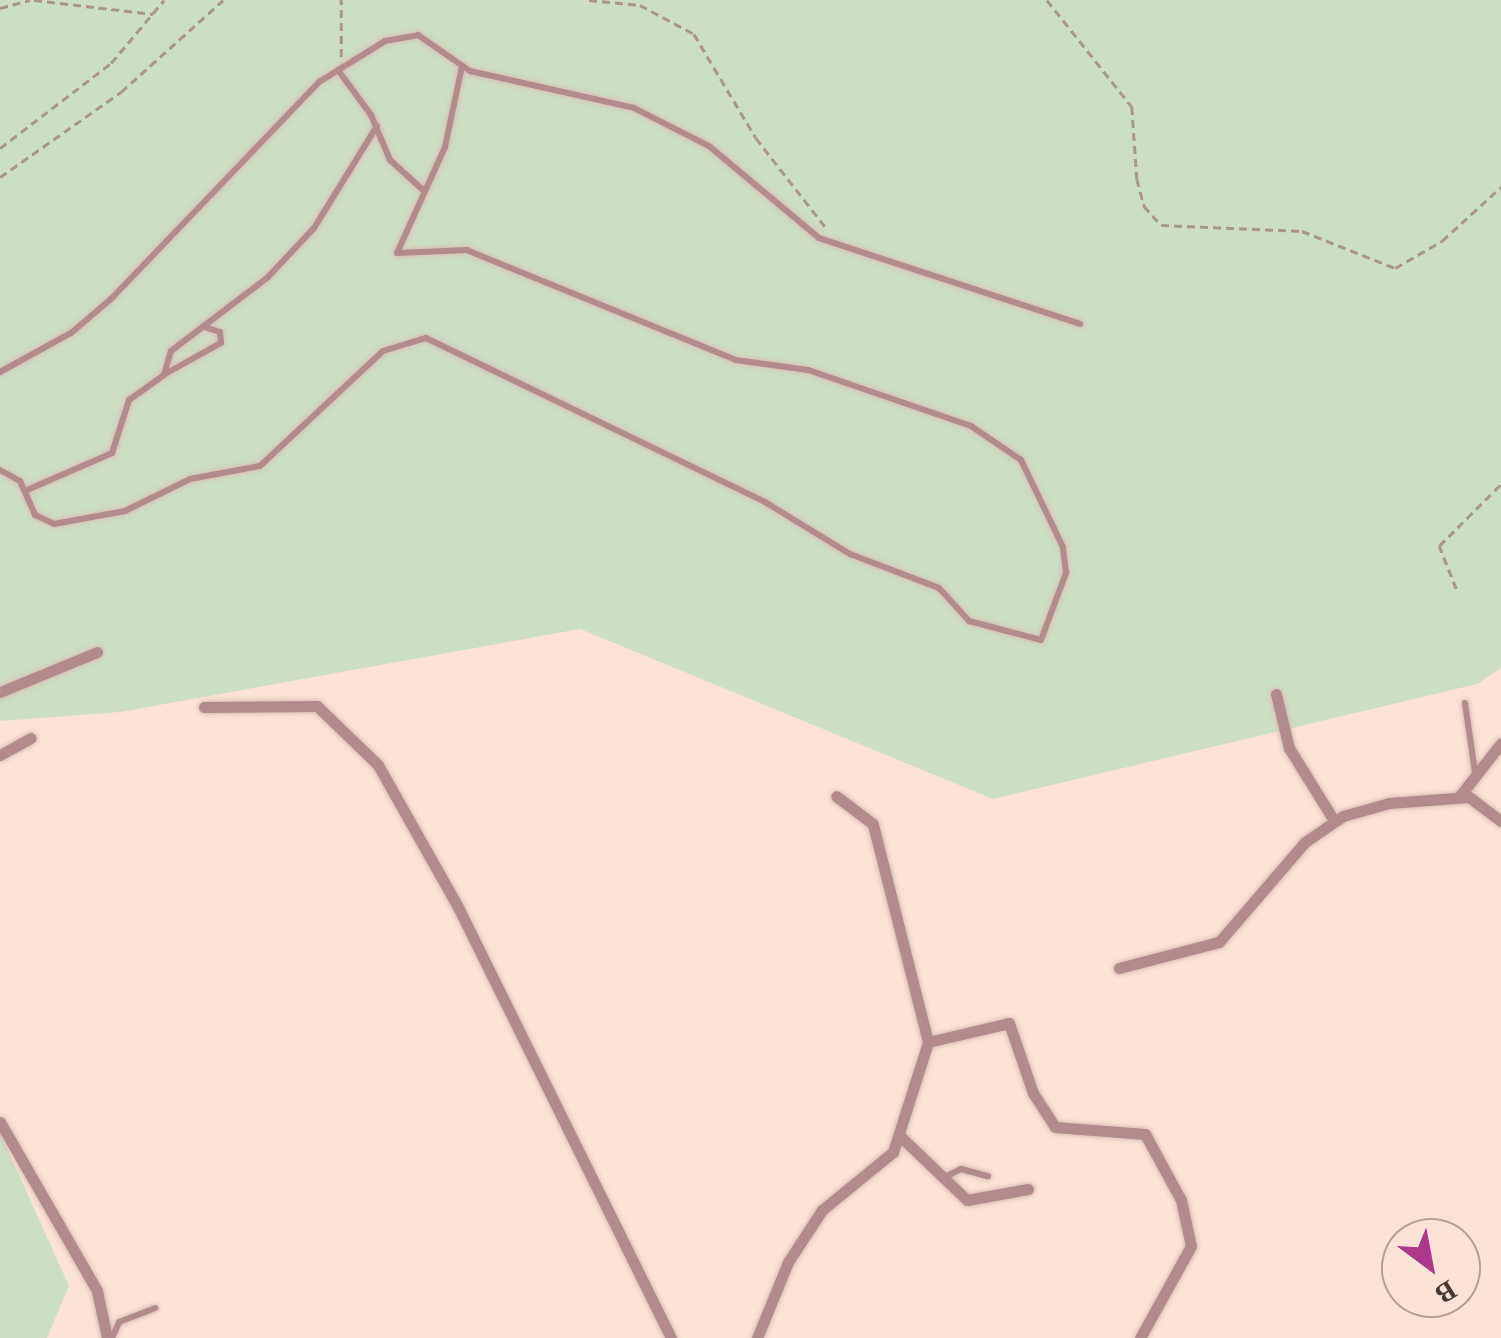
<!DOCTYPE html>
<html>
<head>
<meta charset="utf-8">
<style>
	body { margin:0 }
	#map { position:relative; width:1501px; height:1338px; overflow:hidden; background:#fce2d6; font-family:"Times New Roman",serif }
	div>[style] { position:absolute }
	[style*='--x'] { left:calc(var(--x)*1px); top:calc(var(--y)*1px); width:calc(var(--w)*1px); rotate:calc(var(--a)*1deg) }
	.green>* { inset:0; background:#ccdec4 }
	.path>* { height:2.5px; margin-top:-1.25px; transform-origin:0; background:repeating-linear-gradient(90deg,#aa968d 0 8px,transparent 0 13px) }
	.roads { filter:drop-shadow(0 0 2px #d8c0b6) drop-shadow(0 0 2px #d8c0b6) }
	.service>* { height:6px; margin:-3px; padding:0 3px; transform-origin:3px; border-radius:3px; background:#b28b8d }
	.minor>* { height:11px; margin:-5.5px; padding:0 5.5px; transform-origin:5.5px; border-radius:5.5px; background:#b28b8d }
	span { translate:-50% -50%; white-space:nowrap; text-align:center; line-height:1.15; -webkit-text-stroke:10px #fce2d6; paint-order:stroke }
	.north { position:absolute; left:1381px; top:1218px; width:100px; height:100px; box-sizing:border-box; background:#fce2d6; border:2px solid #b49f95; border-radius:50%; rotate:148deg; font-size:28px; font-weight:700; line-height:40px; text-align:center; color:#473a34 }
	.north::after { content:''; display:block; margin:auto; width:35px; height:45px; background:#ad378d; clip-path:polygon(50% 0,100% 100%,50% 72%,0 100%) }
</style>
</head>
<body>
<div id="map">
	<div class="green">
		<i style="clip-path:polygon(0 0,1501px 0,1501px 668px,1477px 684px,993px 799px,580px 629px,120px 712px,0 721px)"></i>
		<i style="clip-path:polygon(0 1133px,69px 1286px,47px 1338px,0 1338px)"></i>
	</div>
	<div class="path">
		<i style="--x:34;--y:0;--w:120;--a:6.7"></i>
		<i style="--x:589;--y:0;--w:51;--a:5.6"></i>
		<i style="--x:640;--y:5;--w:61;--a:28.2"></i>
		<i style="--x:694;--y:34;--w:121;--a:59.2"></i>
		<i style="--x:756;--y:138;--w:117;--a:52"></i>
		<i style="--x:1047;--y:0;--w:137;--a:51.5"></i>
		<i style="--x:1132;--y:107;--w:72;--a:86"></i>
		<i style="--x:1137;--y:179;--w:28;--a:75"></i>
		<i style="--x:1144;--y:206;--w:25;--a:48"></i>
		<i style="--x:1161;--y:225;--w:141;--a:2.4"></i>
		<i style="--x:1302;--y:231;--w:100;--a:21.7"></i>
		<i style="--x:1395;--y:268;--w:54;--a:-29.9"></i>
		<i style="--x:1442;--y:241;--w:80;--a:-42.5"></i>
		<i style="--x:0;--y:8;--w:31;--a:-15"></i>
		<i style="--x:341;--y:57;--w:57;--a:-90"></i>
		<i style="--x:0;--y:148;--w:140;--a:-37.4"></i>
		<i style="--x:111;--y:63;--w:82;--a:-49.9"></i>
		<i style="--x:0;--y:177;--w:148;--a:-35.1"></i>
		<i style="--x:121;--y:92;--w:137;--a:-42"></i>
		<i style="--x:1456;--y:589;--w:46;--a:-111.6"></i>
		<i style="--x:1439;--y:546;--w:88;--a:-45"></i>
	</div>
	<div class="roads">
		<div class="service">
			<i style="--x:338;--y:70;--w:56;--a:53.7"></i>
			<i style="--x:371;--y:115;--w:49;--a:67.1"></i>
			<i style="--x:390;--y:160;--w:45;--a:42.3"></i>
			<i style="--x:0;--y:372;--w:81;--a:-28.8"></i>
			<i style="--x:71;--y:333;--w:52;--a:-40.4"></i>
			<i style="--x:111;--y:299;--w:301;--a:-46.2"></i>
			<i style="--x:319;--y:82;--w:78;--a:-31.8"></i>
			<i style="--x:385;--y:41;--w:34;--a:-10"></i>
			<i style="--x:418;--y:35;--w:63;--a:34.7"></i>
			<i style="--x:470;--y:71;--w:168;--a:12.7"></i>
			<i style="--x:634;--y:108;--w:84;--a:26.9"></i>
			<i style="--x:709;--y:146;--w:143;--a:39.9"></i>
			<i style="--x:819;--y:238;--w:275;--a:18.2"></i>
			<i style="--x:165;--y:374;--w:64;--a:-29"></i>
			<i style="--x:221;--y:343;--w:11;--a:-95"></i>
			<i style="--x:220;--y:332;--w:16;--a:-162"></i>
			<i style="--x:0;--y:470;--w:23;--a:29"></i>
			<i style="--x:20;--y:481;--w:37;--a:66"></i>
			<i style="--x:35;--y:515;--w:21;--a:25"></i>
			<i style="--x:54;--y:524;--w:72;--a:-10.4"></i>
			<i style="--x:125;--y:511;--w:72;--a:-26.2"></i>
			<i style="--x:190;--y:479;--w:71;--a:-10.5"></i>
			<i style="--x:260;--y:466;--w:168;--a:-43.1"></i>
			<i style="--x:383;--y:351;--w:45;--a:-16.8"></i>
			<i style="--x:426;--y:338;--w:377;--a:25.8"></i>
			<i style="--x:765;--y:502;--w:100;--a:31.5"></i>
			<i style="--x:850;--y:554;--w:95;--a:20.9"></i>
			<i style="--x:939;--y:588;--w:45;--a:47.7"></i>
			<i style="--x:969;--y:621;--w:74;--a:14.8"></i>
			<i style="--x:1041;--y:640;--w:72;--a:-69.5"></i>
			<i style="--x:1066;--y:573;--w:26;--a:-97"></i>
			<i style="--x:1063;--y:547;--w:97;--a:-115.8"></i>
			<i style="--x:1021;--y:460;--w:60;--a:-145.8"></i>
			<i style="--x:971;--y:426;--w:172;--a:-161"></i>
			<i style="--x:808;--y:370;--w:73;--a:-172.1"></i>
			<i style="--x:736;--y:360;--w:291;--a:-157.8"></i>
			<i style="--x:467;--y:250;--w:70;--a:177.5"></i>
			<i style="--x:397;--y:253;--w:116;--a:-65.6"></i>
			<i style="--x:445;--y:147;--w:83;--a:-78.1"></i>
			<i style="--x:27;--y:490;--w:93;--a:-23.5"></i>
			<i style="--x:112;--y:453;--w:56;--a:-72.2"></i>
			<i style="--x:129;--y:400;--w:43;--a:-35.5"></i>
			<i style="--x:164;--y:375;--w:25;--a:-74"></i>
			<i style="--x:171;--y:351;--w:122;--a:-37.3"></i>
			<i style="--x:268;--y:277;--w:67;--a:-46.8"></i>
			<i style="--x:314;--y:228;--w:120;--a:-58.3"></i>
			<i style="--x:1465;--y:703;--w:70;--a:81.8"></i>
			<i style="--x:945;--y:1177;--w:18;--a:-27"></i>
			<i style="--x:961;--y:1169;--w:28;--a:15"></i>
			<i style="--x:112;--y:1338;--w:17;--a:-66"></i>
			<i style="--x:119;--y:1322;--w:39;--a:-21"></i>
		</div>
		<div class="minor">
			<i style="--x:0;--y:692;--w:105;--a:-22.4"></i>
			<i style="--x:1276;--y:694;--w:56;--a:76.5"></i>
			<i style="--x:1289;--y:748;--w:84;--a:58.2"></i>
			<i style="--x:204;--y:707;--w:113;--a:-0.5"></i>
			<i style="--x:317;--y:706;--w:85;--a:44"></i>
			<i style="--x:378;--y:765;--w:163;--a:60.6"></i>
			<i style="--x:458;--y:907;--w:481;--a:63.7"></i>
			<i style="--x:0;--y:755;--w:35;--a:-29"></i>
			<i style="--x:1459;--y:797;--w:68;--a:-52.1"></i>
			<i style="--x:1119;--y:968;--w:103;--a:-14.6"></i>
			<i style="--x:1219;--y:942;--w:132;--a:-49.3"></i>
			<i style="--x:1305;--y:842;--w:46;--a:-34.4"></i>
			<i style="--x:1343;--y:816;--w:48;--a:-15.8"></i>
			<i style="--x:1389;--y:803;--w:80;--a:-4.3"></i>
			<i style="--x:1469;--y:797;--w:40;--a:37"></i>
			<i style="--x:928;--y:1042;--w:83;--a:-13.2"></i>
			<i style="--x:1009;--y:1023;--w:74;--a:71.1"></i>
			<i style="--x:1033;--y:1093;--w:40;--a:57.1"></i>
			<i style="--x:1055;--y:1127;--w:90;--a:4.4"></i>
			<i style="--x:1145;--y:1134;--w:75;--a:61.4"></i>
			<i style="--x:1181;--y:1200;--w:47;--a:77.7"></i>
			<i style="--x:1191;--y:1246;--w:105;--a:119"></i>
			<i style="--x:0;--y:1122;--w:195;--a:60.1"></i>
			<i style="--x:97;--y:1291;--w:48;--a:78"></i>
			<i style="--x:901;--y:1137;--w:91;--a:43.7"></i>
			<i style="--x:967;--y:1200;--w:62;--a:-10.2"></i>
			<i style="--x:757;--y:1338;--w:82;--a:-67.8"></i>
			<i style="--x:788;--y:1262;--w:62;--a:-56.8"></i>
			<i style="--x:822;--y:1210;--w:92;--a:-39.2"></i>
			<i style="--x:893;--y:1152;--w:115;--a:-72.3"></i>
			<i style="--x:928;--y:1042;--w:225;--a:-104.2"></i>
			<i style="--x:873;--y:824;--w:46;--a:-142.9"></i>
		</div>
	</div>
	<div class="north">B</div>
</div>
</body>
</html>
